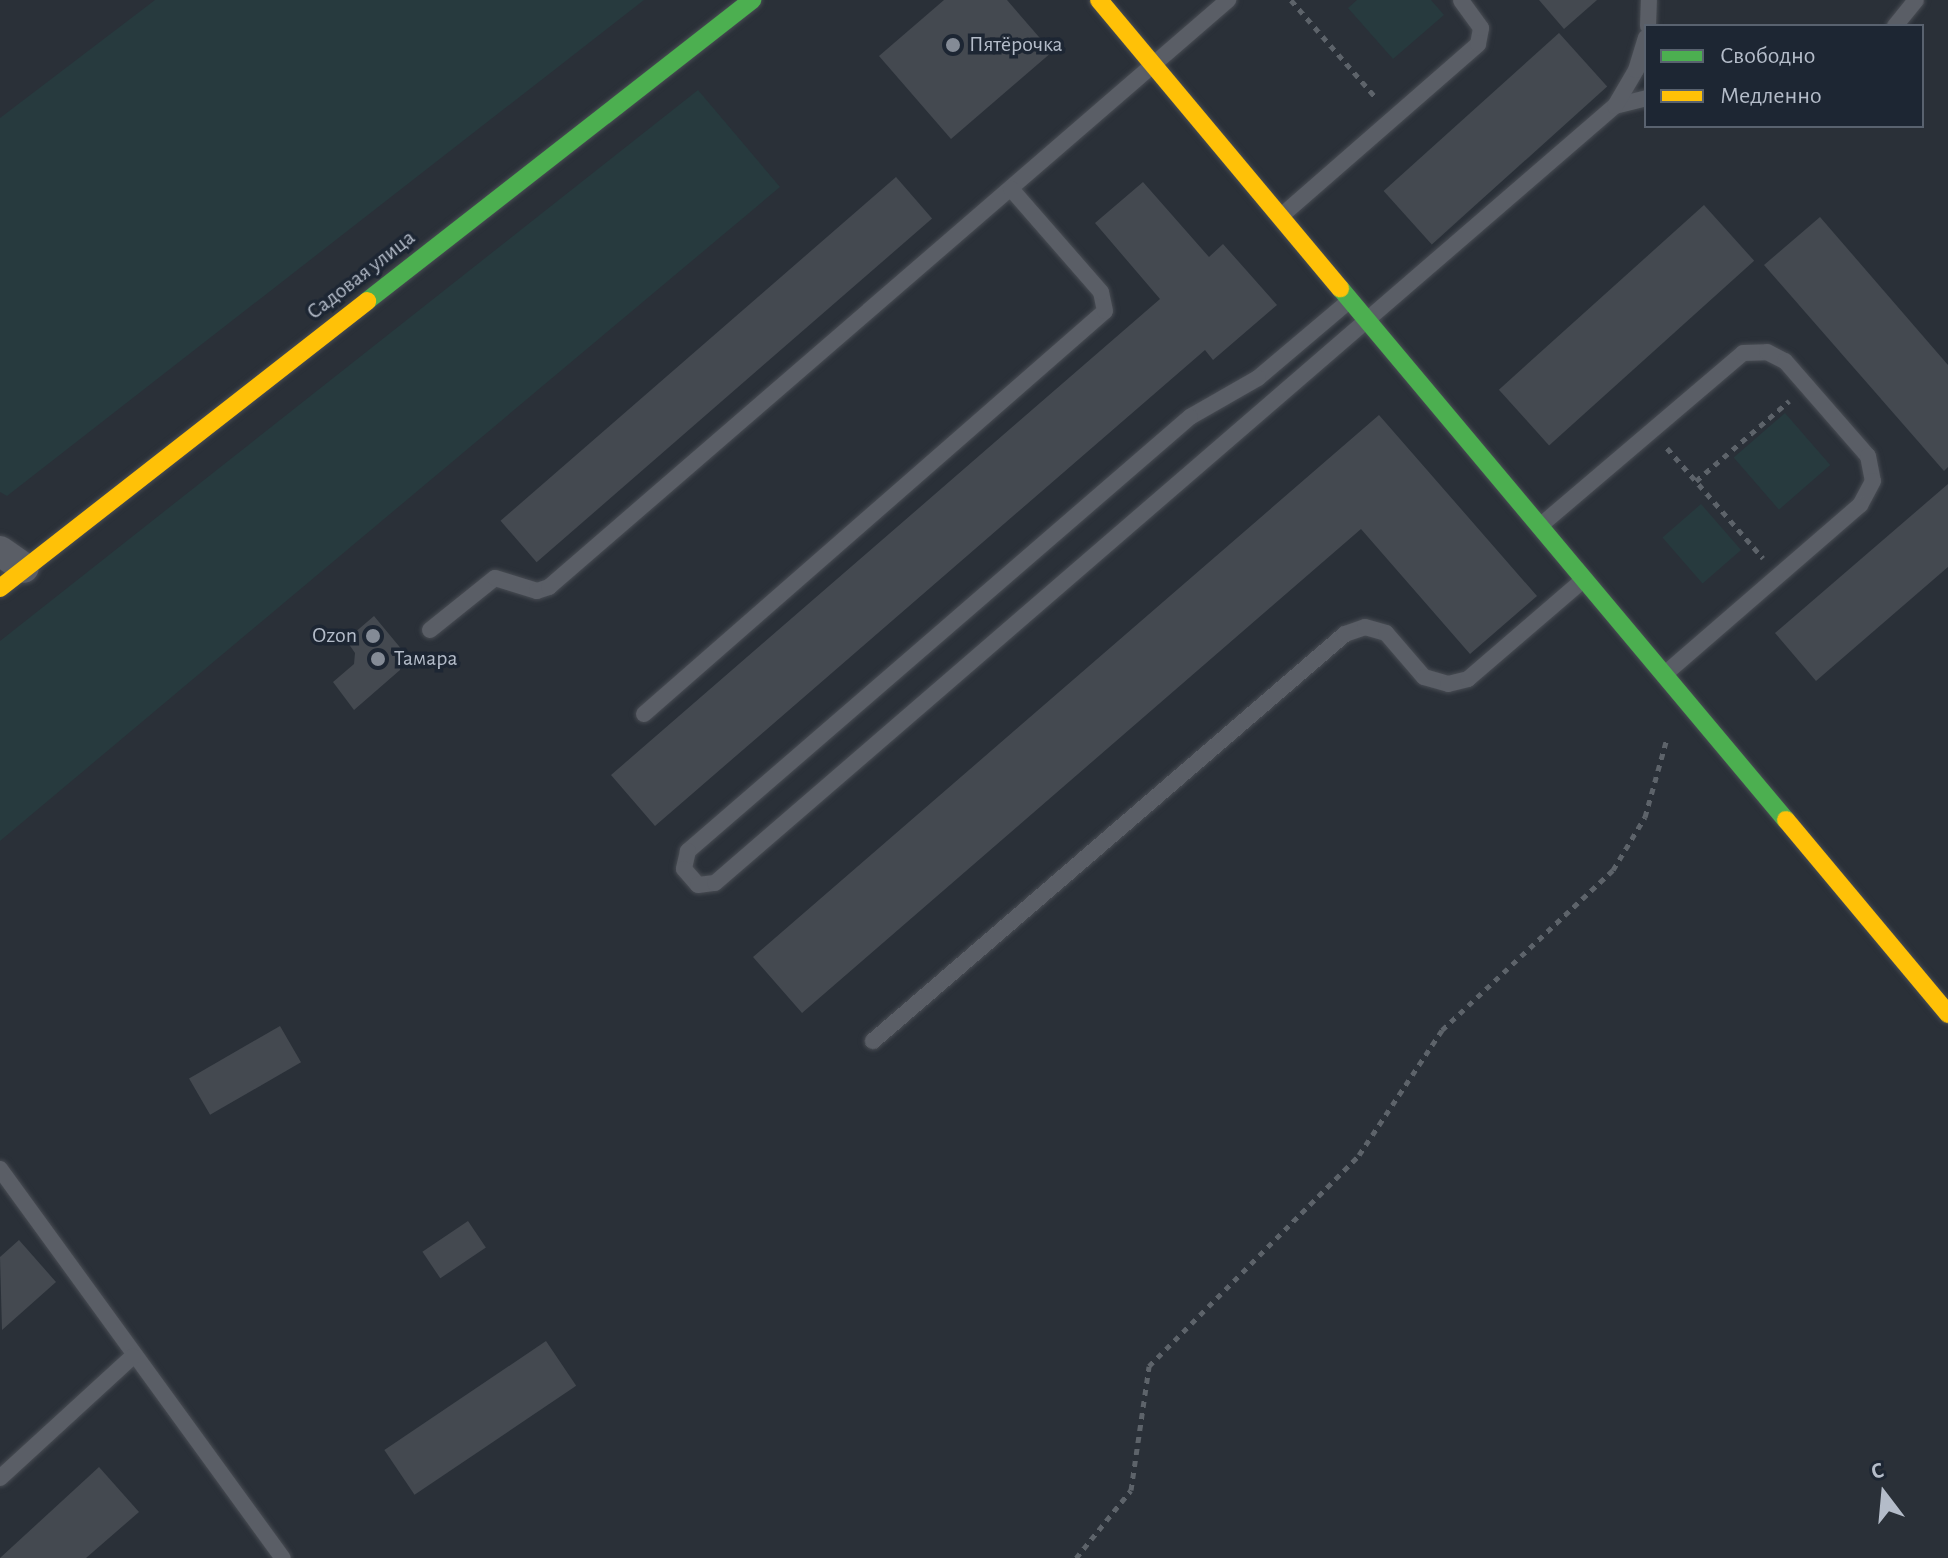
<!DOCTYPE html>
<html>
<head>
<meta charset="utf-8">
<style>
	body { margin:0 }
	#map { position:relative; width:1948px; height:1558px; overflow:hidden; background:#2a3038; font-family:"Alegreya Sans",sans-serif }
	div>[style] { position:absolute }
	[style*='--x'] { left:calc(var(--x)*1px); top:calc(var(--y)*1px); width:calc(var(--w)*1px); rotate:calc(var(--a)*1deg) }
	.green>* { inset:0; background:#273a3e; transform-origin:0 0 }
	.building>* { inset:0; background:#444950; transform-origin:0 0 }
	.path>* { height:5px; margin-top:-2.5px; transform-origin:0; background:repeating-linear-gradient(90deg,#5d636a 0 6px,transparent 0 12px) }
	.roads { filter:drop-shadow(0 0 2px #484c53) drop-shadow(0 0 2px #484c53) }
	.lane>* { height:16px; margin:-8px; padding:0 8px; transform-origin:8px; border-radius:8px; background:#5a5e66 }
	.street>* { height:30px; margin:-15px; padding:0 15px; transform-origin:15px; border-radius:15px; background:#5a5e66 }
	.fast>* { height:18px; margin:-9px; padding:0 9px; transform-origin:9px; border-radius:9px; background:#4caf50 }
	.slow>* { height:18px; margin:-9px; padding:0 9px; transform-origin:9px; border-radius:9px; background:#ffc107 }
	.dots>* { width:22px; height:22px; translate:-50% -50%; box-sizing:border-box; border:4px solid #1d2633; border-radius:50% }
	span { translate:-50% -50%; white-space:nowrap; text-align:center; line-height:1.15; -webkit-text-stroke:7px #1d2633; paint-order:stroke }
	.poi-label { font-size:22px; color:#b4bcc9 }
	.left { translate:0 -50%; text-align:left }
	.right { translate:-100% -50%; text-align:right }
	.street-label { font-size:22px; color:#b4bcc9 }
	.legend { position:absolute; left:1644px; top:24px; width:280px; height:104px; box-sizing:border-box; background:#1d2633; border:2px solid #59626f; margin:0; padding:10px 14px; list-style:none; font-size:24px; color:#b4bcc9 }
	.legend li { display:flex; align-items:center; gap:16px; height:40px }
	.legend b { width:40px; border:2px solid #59626f }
	.north { position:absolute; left:1844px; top:1454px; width:80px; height:80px; -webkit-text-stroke:6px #1d2633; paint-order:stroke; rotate:344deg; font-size:22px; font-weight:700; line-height:32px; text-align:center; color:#b4bcc9 }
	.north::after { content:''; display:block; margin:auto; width:28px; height:36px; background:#b4bcc9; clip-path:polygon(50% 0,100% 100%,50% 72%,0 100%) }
</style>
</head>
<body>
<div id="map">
	<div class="green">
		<i style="clip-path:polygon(155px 0,644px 0,7px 496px,0 492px,0 118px)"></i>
		<i style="clip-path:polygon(1357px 0,1431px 0,1444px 15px,1393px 59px,1348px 8px)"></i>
		<i style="clip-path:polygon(698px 90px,780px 187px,0 841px,0 641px)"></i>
		<i style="left:1785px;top:413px;width:69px;height:68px;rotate:49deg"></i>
		<i style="left:1701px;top:504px;width:61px;height:51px;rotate:49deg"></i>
	</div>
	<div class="building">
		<i style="clip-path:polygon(944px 0,1007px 0,1052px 52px,951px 139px,879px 56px)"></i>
		<i style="clip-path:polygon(1539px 0,1597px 0,1564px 29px)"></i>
		<i style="left:1559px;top:33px;width:72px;height:236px;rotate:48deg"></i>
		<i style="left:896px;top:177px;width:55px;height:524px;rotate:49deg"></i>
		<i style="clip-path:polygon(1143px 182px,1209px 257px,1223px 244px,1277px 305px,1213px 360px,1205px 350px,655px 826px,611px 775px,1160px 299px,1095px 223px)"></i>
		<i style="left:1704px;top:205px;width:75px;height:276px;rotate:48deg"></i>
		<i style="clip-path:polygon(1820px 217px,1948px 365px,1948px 467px,1944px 471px,1764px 265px)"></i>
		<i style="clip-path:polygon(1379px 415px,1537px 596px,1470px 654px,1361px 529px,802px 1013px,753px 957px)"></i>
		<i style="clip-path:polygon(1948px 484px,1948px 567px,1816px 681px,1775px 633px)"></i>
		<i style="clip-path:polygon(374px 616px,403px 651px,400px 670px,354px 710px,333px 682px,354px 664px,355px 653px,346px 640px)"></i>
		<i style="left:280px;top:1026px;width:42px;height:105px;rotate:60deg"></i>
		<i style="left:468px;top:1221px;width:32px;height:55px;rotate:56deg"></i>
		<i style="clip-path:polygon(19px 1240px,56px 1282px,2px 1330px,0 1257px)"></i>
		<i style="left:546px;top:1341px;width:54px;height:195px;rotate:56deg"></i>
		<i style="clip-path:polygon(99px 1467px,139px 1512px,86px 1558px,0 1558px)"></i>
	</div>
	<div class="path">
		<i style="--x:1291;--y:0;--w:131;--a:49"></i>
		<i style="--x:1667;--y:448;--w:146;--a:48.9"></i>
		<i style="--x:1696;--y:481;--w:123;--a:-40.7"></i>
		<i style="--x:1076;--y:1558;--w:87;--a:-51"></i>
		<i style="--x:1131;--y:1490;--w:125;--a:-81.7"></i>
		<i style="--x:1149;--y:1366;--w:298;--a:-45.1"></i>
		<i style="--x:1359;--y:1155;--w:150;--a:-56.4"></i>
		<i style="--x:1442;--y:1030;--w:234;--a:-43.1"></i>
		<i style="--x:1613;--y:870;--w:62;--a:-58.9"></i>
		<i style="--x:1645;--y:817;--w:82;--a:-74.4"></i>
	</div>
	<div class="roads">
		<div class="lane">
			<i style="--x:1648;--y:26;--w:26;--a:-88"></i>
			<i style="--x:1895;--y:26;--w:33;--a:-51"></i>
			<i style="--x:1615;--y:106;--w:32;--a:-14"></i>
			<i style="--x:1280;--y:217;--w:263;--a:-41.1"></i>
			<i style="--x:1478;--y:44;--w:16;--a:-79"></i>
			<i style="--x:1481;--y:28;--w:34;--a:-126"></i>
			<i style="--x:1349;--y:301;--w:119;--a:139.8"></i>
			<i style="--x:1258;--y:378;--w:78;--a:150.2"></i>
			<i style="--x:1190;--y:417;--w:664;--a:139.16"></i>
			<i style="--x:688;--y:851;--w:18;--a:103"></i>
			<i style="--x:684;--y:869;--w:21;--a:49"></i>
			<i style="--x:698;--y:885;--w:17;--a:-7"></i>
			<i style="--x:715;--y:883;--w:1189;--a:-40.81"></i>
			<i style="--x:1615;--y:106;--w:42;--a:-59.7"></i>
			<i style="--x:1636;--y:70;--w:34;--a:-73"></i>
			<i style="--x:1541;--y:525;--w:265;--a:-40.4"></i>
			<i style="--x:1743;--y:353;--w:24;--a:-2"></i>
			<i style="--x:1767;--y:352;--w:20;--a:27"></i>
			<i style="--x:1785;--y:361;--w:126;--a:48.9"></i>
			<i style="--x:1868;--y:456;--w:25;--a:79"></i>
			<i style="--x:1873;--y:481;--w:27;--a:118"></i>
			<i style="--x:1860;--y:505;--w:258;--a:139.1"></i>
			<i style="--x:430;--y:630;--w:83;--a:-38.7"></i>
			<i style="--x:495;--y:578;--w:44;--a:17.2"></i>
			<i style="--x:537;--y:591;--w:13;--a:-18"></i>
			<i style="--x:549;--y:587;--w:898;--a:-40.84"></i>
			<i style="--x:644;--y:714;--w:612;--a:-41.16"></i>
			<i style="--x:1105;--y:311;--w:19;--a:-102"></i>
			<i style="--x:1101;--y:292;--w:137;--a:-131.1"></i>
			<i style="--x:873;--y:1041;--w:623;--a:-40.77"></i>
			<i style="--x:1345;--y:634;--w:21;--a:-19"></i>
			<i style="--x:1365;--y:627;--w:22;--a:16"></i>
			<i style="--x:1386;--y:633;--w:58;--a:49.2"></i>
			<i style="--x:1424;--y:677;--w:25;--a:16"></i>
			<i style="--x:1448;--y:684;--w:21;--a:-14"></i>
			<i style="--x:1468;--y:679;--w:152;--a:-40.7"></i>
			<i style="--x:0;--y:1169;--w:481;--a:54"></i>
			<i style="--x:0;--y:1478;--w:180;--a:-42.5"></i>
		</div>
		<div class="street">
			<i style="--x:0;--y:551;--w:29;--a:35"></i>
		</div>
		<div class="fast">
			<i style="--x:1340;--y:288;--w:694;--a:50.03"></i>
			<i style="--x:367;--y:301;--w:489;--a:-38"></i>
		</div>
		<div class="slow">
			<i style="--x:1099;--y:0;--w:376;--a:50.1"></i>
			<i style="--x:0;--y:588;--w:466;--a:-38"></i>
			<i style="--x:1786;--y:820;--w:253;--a:50.1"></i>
		</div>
	</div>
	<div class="dots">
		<i style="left:953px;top:45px;background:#848b96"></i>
		<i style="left:373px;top:636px;background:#848b96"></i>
		<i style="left:378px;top:659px;background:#848b96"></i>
	</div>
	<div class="poi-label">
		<span class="left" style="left:969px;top:45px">Пятёрочка</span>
		<span class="right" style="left:357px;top:636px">Ozon</span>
		<span class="left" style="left:394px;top:659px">Тамара</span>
	</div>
	<div class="street-label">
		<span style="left:361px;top:275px;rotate:-38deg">Садовая улица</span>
	</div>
	<ul class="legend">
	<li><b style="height:10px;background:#4caf50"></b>Свободно</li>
	<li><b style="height:10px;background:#ffc107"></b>Медленно</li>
	</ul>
	<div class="north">С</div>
</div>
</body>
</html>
